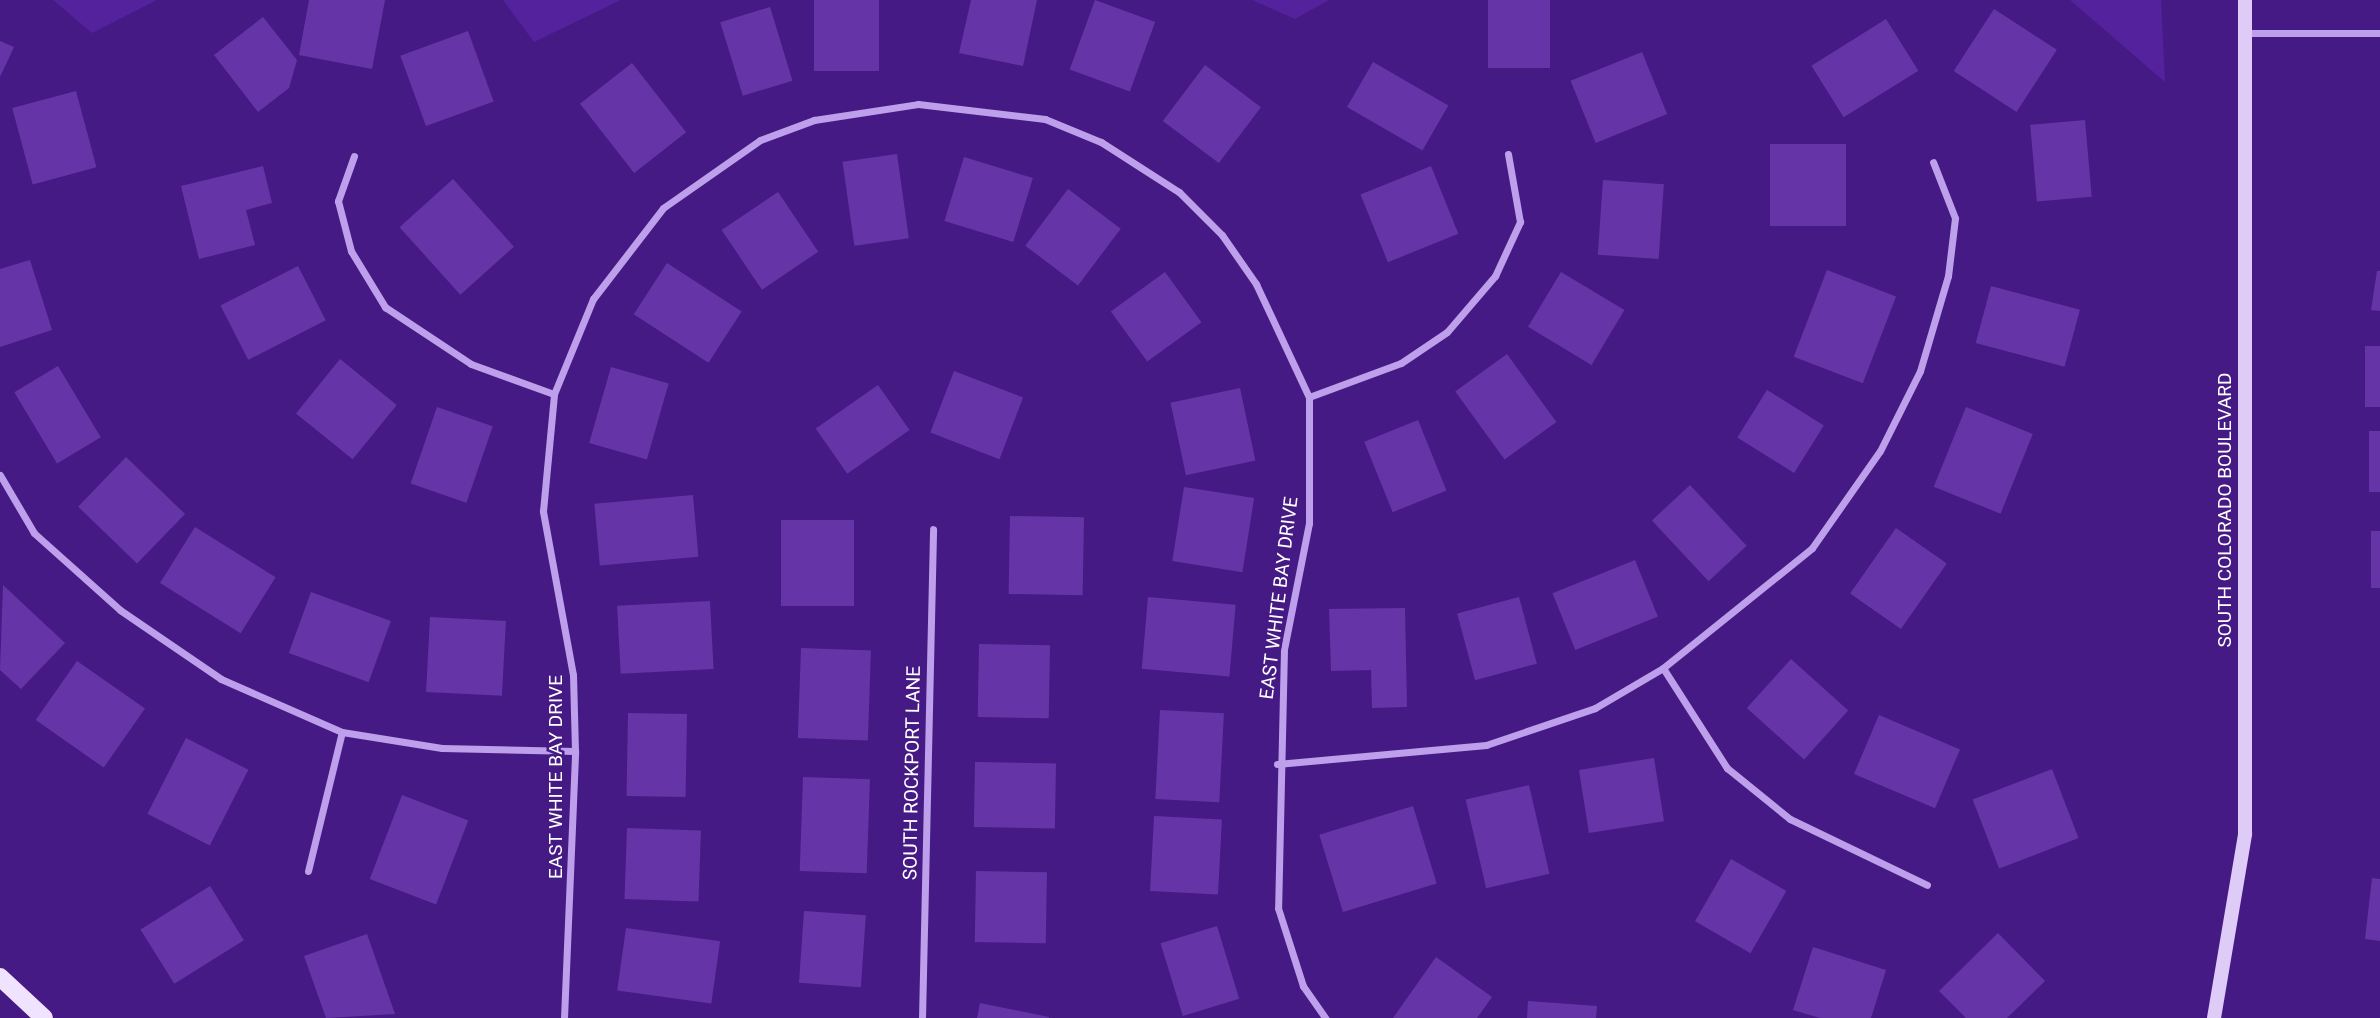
<!DOCTYPE html>
<html>
<head>
<meta charset="utf-8">
<style>
	body { margin:0 }
	#map { position:relative; width:2380px; height:1018px; overflow:hidden; background:#461a84; font-family:Roboto,sans-serif }
	div>[style] { position:absolute }
	[style*='--x'] { left:calc(var(--x)*1px); top:calc(var(--y)*1px); width:calc(var(--w)*1px); rotate:calc(var(--a)*1deg) }
	.green>* { inset:0; background:#54229d }
	.building>* { inset:0; background:#6535a8; transform-origin:0 0 }
	.minor>* { height:7px; margin:-3.5px; padding:0 3.5px; transform-origin:3.5px; border-radius:3.5px; background:#be9feb }
	.secondary>* { height:14px; margin:-7px; padding:0 7px; transform-origin:7px; border-radius:7px; background:#decbf8 }
	.primary>* { height:18px; margin:-9px; padding:0 9px; transform-origin:9px; border-radius:9px; background:#f0e3ff }
	span { translate:-50% -50%; white-space:nowrap; text-align:center; line-height:1.15; -webkit-text-stroke:5px #461a84; paint-order:stroke }
	.street-label { font-size:19px; color:#fff }
</style>
</head>
<body>
<div id="map">
	<div class="green">
		<i style="clip-path:polygon(53px 0,157px 0,92px 33px)"></i>
		<i style="clip-path:polygon(503px 0,621px 0,534px 42px)"></i>
		<i style="clip-path:polygon(1252px 0,1329px 0,1295px 19px)"></i>
		<i style="clip-path:polygon(2070px 0,2161px 0,2165px 82px)"></i>
	</div>
	<div class="building">
		<i style="clip-path:polygon(309px 0,385px 0,372px 69px,299px 55px)"></i>
		<i style="left:814px;top:0;width:65px;height:71px"></i>
		<i style="clip-path:polygon(971px 0,1037px 0,1023px 66px,959px 53px)"></i>
		<i style="left:1095px;top:0;width:64px;height:74px;rotate:20deg"></i>
		<i style="left:1488px;top:0;width:62px;height:68px"></i>
		<i style="left:770px;top:7px;width:77px;height:52px;rotate:73deg"></i>
		<i style="left:1994px;top:9px;width:75px;height:74px;rotate:33deg"></i>
		<i style="clip-path:polygon(263px 17px,297px 60px,289px 88px,258px 112px,214px 55px)"></i>
		<i style="left:1886px;top:19px;width:61px;height:88px;rotate:58deg"></i>
		<i style="left:468px;top:31px;width:75px;height:72px;rotate:70deg"></i>
		<i style="clip-path:polygon(0 41px,14px 47px,0 77px)"></i>
		<i style="left:1642px;top:52px;width:67px;height:77px;rotate:68deg"></i>
		<i style="left:1373px;top:62px;width:87px;height:52px;rotate:30deg"></i>
		<i style="left:632px;top:63px;width:88px;height:66px;rotate:52deg"></i>
		<i style="left:1205px;top:65px;width:70px;height:70px;rotate:37deg"></i>
		<i style="left:76px;top:91px;width:79px;height:66px;rotate:75deg"></i>
		<i style="left:2085px;top:120px;width:77px;height:55px;rotate:85deg"></i>
		<i style="left:1770px;top:144px;width:76px;height:82px"></i>
		<i style="left:897px;top:154px;width:85px;height:55px;rotate:82deg"></i>
		<i style="left:964px;top:157px;width:72px;height:67px;rotate:17deg"></i>
		<i style="clip-path:polygon(263px 166px,272px 203px,246px 210px,255px 245px,199px 259px,181px 186px)"></i>
		<i style="left:1431px;top:166px;width:73px;height:76px;rotate:68deg"></i>
		<i style="left:453px;top:179px;width:91px;height:72px;rotate:48deg"></i>
		<i style="left:1603px;top:180px;width:61px;height:75px;rotate:4deg"></i>
		<i style="left:1068px;top:189px;width:66px;height:71px;rotate:37deg"></i>
		<i style="left:778px;top:192px;width:72px;height:68px;rotate:56deg"></i>
		<i style="clip-path:polygon(30px 260px,52px 330px,0 347px,0 269px)"></i>
		<i style="left:667px;top:263px;width:89px;height:61px;rotate:33deg"></i>
		<i style="left:298px;top:266px;width:61px;height:87px;rotate:63deg"></i>
		<i style="left:1827px;top:270px;width:74px;height:93px;rotate:21deg"></i>
		<i style="clip-path:polygon(2377px 271px,2380px 271px,2380px 311px,2371px 310px)"></i>
		<i style="left:1165px;top:272px;width:62px;height:67px;rotate:54deg"></i>
		<i style="left:1561px;top:272px;width:74px;height:64px;rotate:31deg"></i>
		<i style="left:1991px;top:286px;width:92px;height:59px;rotate:15deg"></i>
		<i style="left:2365px;top:346px;width:15px;height:61px"></i>
		<i style="left:1507px;top:354px;width:84px;height:64px;rotate:54deg"></i>
		<i style="left:340px;top:359px;width:73px;height:70px;rotate:39deg"></i>
		<i style="left:58px;top:366px;width:83px;height:51px;rotate:59deg"></i>
		<i style="left:611px;top:367px;width:60px;height:79px;rotate:16deg"></i>
		<i style="left:954px;top:371px;width:74px;height:66px;rotate:21deg"></i>
		<i style="left:878px;top:385px;width:55px;height:76px;rotate:55deg"></i>
		<i style="left:1240px;top:388px;width:74px;height:71px;rotate:78deg"></i>
		<i style="left:1767px;top:390px;width:67px;height:56px;rotate:32deg"></i>
		<i style="left:437px;top:407px;width:59px;height:81px;rotate:19deg"></i>
		<i style="left:1966px;top:407px;width:72px;height:86px;rotate:22deg"></i>
		<i style="left:1418px;top:420px;width:76px;height:58px;rotate:68deg"></i>
		<i style="left:2369px;top:431px;width:11px;height:61px"></i>
		<i style="left:126px;top:457px;width:82px;height:69px;rotate:44deg"></i>
		<i style="left:1690px;top:485px;width:83px;height:52px;rotate:47deg"></i>
		<i style="left:1184px;top:487px;width:71px;height:75px;rotate:9deg"></i>
		<i style="left:693px;top:495px;width:62px;height:99px;rotate:85deg"></i>
		<i style="left:1010px;top:516px;width:74px;height:78px;rotate:1deg"></i>
		<i style="left:781px;top:520px;width:73px;height:86px"></i>
		<i style="left:195px;top:527px;width:95px;height:66px;rotate:32deg"></i>
		<i style="left:1896px;top:528px;width:62px;height:80px;rotate:35deg"></i>
		<i style="left:2371px;top:531px;width:9px;height:57px"></i>
		<i style="left:1635px;top:560px;width:61px;height:89px;rotate:68deg"></i>
		<i style="clip-path:polygon(3px 585px,65px 643px,21px 689px,0 670px)"></i>
		<i style="left:311px;top:592px;width:85px;height:65px;rotate:20deg"></i>
		<i style="left:1148px;top:597px;width:88px;height:72px;rotate:5deg"></i>
		<i style="left:1519px;top:597px;width:69px;height:64px;rotate:75deg"></i>
		<i style="left:710px;top:601px;width:68px;height:93px;rotate:87deg"></i>
		<i style="clip-path:polygon(1405px 608px,1407px 707px,1372px 708px,1371px 670px,1331px 671px,1329px 609px)"></i>
		<i style="left:430px;top:617px;width:76px;height:75px;rotate:3deg"></i>
		<i style="left:979px;top:644px;width:71px;height:73px;rotate:1deg"></i>
		<i style="left:801px;top:648px;width:70px;height:90px;rotate:2deg"></i>
		<i style="left:1791px;top:659px;width:77px;height:66px;rotate:42deg"></i>
		<i style="left:77px;top:661px;width:83px;height:72px;rotate:35deg"></i>
		<i style="left:1160px;top:710px;width:64px;height:89px;rotate:3deg"></i>
		<i style="left:628px;top:713px;width:59px;height:83px;rotate:1deg"></i>
		<i style="left:1879px;top:715px;width:88px;height:64px;rotate:23deg"></i>
		<i style="left:186px;top:738px;width:70px;height:85px;rotate:27deg"></i>
		<i style="left:1654px;top:758px;width:64px;height:76px;rotate:81deg"></i>
		<i style="left:975px;top:762px;width:81px;height:65px;rotate:1deg"></i>
		<i style="left:2052px;top:769px;width:74px;height:85px;rotate:69deg"></i>
		<i style="left:803px;top:777px;width:67px;height:94px;rotate:2deg"></i>
		<i style="left:1529px;top:785px;width:91px;height:65px;rotate:77deg"></i>
		<i style="left:402px;top:795px;width:71px;height:90px;rotate:21deg"></i>
		<i style="left:1413px;top:806px;width:81px;height:98px;rotate:73deg"></i>
		<i style="left:1154px;top:816px;width:68px;height:75px;rotate:3deg"></i>
		<i style="left:627px;top:828px;width:74px;height:71px;rotate:2deg"></i>
		<i style="left:1731px;top:859px;width:64px;height:72px;rotate:30deg"></i>
		<i style="left:976px;top:871px;width:71px;height:71px;rotate:1deg"></i>
		<i style="clip-path:polygon(2372px 878px,2380px 879px,2380px 941px,2365px 939px)"></i>
		<i style="left:210px;top:886px;width:64px;height:82px;rotate:58deg"></i>
		<i style="left:804px;top:911px;width:62px;height:72px;rotate:4deg"></i>
		<i style="left:1217px;top:926px;width:76px;height:59px;rotate:73deg"></i>
		<i style="left:626px;top:928px;width:95px;height:63px;rotate:8deg"></i>
		<i style="clip-path:polygon(1998px 933px,2045px 981px,2007px 1018px,1966px 1018px,1939px 991px)"></i>
		<i style="clip-path:polygon(367px 934px,395px 1014px,326px 1018px,304px 956px)"></i>
		<i style="clip-path:polygon(1813px 947px,1886px 970px,1871px 1018px,1820px 1018px,1793px 1010px)"></i>
		<i style="clip-path:polygon(1436px 957px,1492px 997px,1477px 1018px,1393px 1018px)"></i>
		<i style="clip-path:polygon(1528px 1001px,1597px 1006px,1596px 1018px,1527px 1018px)"></i>
		<i style="clip-path:polygon(980px 1003px,1049px 1017px,1049px 1018px,977px 1018px)"></i>
	</div>
	<div class="minor">
		<i style="--x:2245;--y:33;--w:135;--a:0"></i>
		<i style="--x:354;--y:156;--w:48;--a:109.6"></i>
		<i style="--x:338;--y:201;--w:52;--a:75.4"></i>
		<i style="--x:351;--y:251;--w:66;--a:58.7"></i>
		<i style="--x:385;--y:307;--w:103;--a:33.5"></i>
		<i style="--x:471;--y:364;--w:88;--a:19.9"></i>
		<i style="--x:1309;--y:397;--w:98;--a:-20.3"></i>
		<i style="--x:1401;--y:363;--w:55;--a:-34"></i>
		<i style="--x:1447;--y:332;--w:74;--a:-49.4"></i>
		<i style="--x:1495;--y:276;--w:60;--a:-65.2"></i>
		<i style="--x:1520;--y:222;--w:69;--a:-100"></i>
		<i style="--x:0;--y:475;--w:67;--a:59.6"></i>
		<i style="--x:34;--y:533;--w:115;--a:41.8"></i>
		<i style="--x:120;--y:610;--w:122;--a:34.3"></i>
		<i style="--x:221;--y:679;--w:132;--a:23.7"></i>
		<i style="--x:342;--y:732;--w:101;--a:9.1"></i>
		<i style="--x:442;--y:748;--w:133;--a:1.3"></i>
		<i style="--x:1663;--y:668;--w:119;--a:57.4"></i>
		<i style="--x:1727;--y:768;--w:81;--a:39"></i>
		<i style="--x:1790;--y:819;--w:152;--a:25.7"></i>
		<i style="--x:1277;--y:764;--w:210;--a:-5.2"></i>
		<i style="--x:1486;--y:745;--w:115;--a:-18.7"></i>
		<i style="--x:1595;--y:708;--w:79;--a:-30.5"></i>
		<i style="--x:1663;--y:668;--w:191;--a:-38.8"></i>
		<i style="--x:1812;--y:548;--w:118;--a:-55"></i>
		<i style="--x:1880;--y:451;--w:89;--a:-63.4"></i>
		<i style="--x:1920;--y:371;--w:99;--a:-73.6"></i>
		<i style="--x:1948;--y:276;--w:58;--a:-83.1"></i>
		<i style="--x:1955;--y:218;--w:60;--a:-111.4"></i>
		<i style="--x:308;--y:871;--w:143;--a:-76.3"></i>
		<i style="--x:564;--y:1018;--w:267;--a:-87.6"></i>
		<i style="--x:575;--y:751;--w:76;--a:-91.5"></i>
		<i style="--x:573;--y:675;--w:167;--a:-100.4"></i>
		<i style="--x:543;--y:511;--w:118;--a:-84.6"></i>
		<i style="--x:554;--y:394;--w:103;--a:-67.7"></i>
		<i style="--x:593;--y:299;--w:115;--a:-52.4"></i>
		<i style="--x:663;--y:208;--w:118;--a:-35"></i>
		<i style="--x:760;--y:140;--w:58;--a:-20.3"></i>
		<i style="--x:814;--y:120;--w:105;--a:-8.7"></i>
		<i style="--x:918;--y:104;--w:128;--a:6.7"></i>
		<i style="--x:1045;--y:119;--w:61;--a:22.3"></i>
		<i style="--x:1101;--y:142;--w:93;--a:32.7"></i>
		<i style="--x:1179;--y:192;--w:61;--a:45"></i>
		<i style="--x:1222;--y:235;--w:60;--a:55.2"></i>
		<i style="--x:1256;--y:284;--w:125;--a:64.9"></i>
		<i style="--x:1309;--y:397;--w:126;--a:90"></i>
		<i style="--x:1309;--y:523;--w:128;--a:101.2"></i>
		<i style="--x:1284;--y:649;--w:259;--a:91.3"></i>
		<i style="--x:1278;--y:908;--w:82;--a:72.2"></i>
		<i style="--x:1303;--y:986;--w:39;--a:55"></i>
		<i style="--x:922;--y:1018;--w:489;--a:-88.7"></i>
	</div>
	<div class="secondary">
		<i style="--x:2214;--y:1018;--w:187;--a:-80.4"></i>
		<i style="--x:2245;--y:834;--w:834;--a:-90"></i>
	</div>
	<div class="primary">
		<i style="--x:0;--y:977;--w:60;--a:43"></i>
	</div>
	<div class="street-label">
		<span style="left:2225px;top:510px;rotate:-90deg">SOUTH COLORADO BOULEVARD</span>
		<span style="left:1279px;top:598px;rotate:-83deg">EAST WHITE BAY DRIVE</span>
		<span style="left:912px;top:773px;rotate:-89deg">SOUTH ROCKPORT LANE</span>
		<span style="left:556px;top:777px;rotate:-90deg">EAST WHITE BAY DRIVE</span>
	</div>
</div>
</body>
</html>
